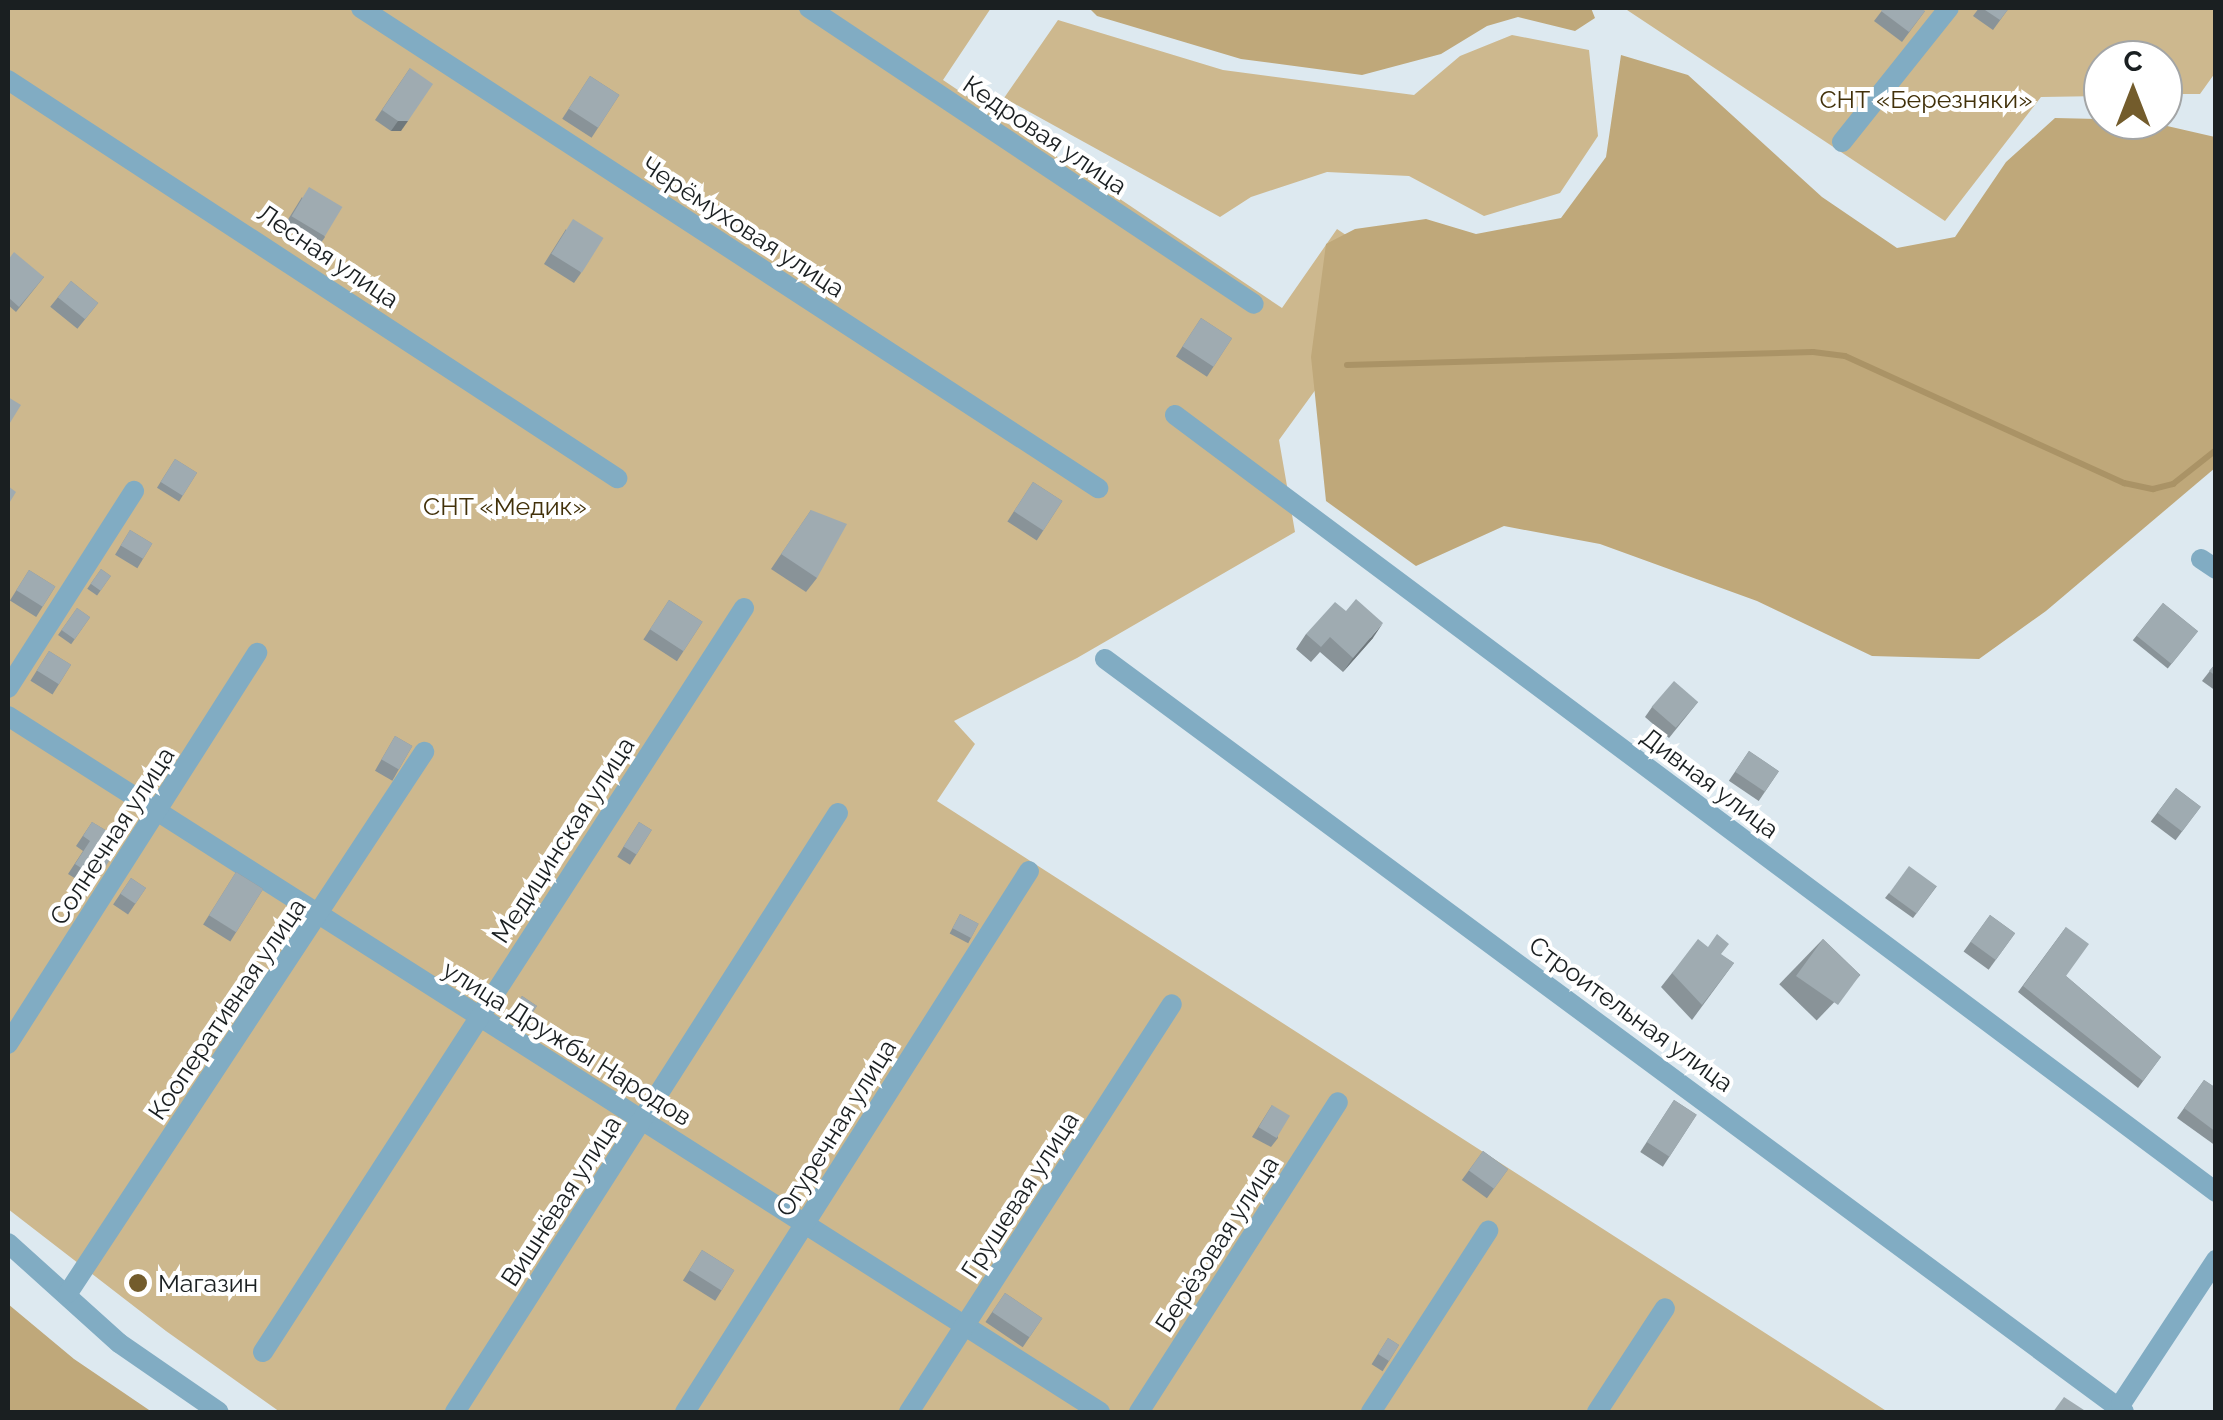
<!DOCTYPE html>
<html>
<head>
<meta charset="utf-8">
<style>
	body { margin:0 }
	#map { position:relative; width:2223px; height:1420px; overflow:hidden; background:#dde9f0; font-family:Raleway,sans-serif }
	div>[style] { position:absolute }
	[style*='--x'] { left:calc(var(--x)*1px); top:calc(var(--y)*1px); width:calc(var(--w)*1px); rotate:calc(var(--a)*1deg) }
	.green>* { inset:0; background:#cdb88e }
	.forest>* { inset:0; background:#bfa87a }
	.stream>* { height:6px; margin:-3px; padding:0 3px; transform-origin:3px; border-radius:3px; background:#aa9366 }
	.street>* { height:20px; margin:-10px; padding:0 10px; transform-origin:10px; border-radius:10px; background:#81acc3 }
	.wall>* { inset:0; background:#899398; transform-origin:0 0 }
	.shaded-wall>* { inset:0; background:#6f787c }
	.building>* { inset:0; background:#9fabb1; transform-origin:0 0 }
	.dots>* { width:28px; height:28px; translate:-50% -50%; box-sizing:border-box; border:5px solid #fff; border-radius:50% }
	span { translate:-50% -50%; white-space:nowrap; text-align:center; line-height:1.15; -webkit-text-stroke:8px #fff; paint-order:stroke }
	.park-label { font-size:25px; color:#42310a }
	.street-label { font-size:25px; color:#1a1f21 }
	.poi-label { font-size:25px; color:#1a1f21 }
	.left { translate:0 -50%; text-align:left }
	.frame { position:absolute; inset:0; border:10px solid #1a1f21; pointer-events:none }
	.north { position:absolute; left:2083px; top:40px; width:100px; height:100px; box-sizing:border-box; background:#fff; border:2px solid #a3a5a6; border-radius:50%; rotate:0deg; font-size:28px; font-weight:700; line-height:40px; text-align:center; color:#1a1f21 }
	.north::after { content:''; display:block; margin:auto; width:35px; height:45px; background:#735c2c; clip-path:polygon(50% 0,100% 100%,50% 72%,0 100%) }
</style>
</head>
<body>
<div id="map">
	<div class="green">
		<i style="clip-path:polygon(8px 8px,991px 8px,943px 80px,1282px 308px,1337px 229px,1401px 272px,1279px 440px,1295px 532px,1077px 658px,954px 721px,975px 744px,937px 801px,1888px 1412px,280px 1412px,166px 1331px,8px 1209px)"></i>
		<i style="clip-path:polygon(1624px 8px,2215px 8px,2215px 73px,2200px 94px,2163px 94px,2163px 60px,2103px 60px,2103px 96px,2041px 97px,1945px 221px)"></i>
		<i style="clip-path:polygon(1058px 20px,1223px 70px,1414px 95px,1460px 56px,1512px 35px,1589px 50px,1598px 136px,1560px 193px,1484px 216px,1409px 176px,1327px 172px,1251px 197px,1220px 217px,1004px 98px)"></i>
	</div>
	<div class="forest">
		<i style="clip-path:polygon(1089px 8px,1591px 8px,1595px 18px,1575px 31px,1518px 17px,1487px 26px,1441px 54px,1362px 75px,1241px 59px,1097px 16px)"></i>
		<i style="clip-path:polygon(1621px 55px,1688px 75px,1822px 197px,1897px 248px,1955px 237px,2006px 162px,2055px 118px,2141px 120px,2215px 137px,2215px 468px,2046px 611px,1979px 659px,1872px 656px,1757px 601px,1600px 544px,1504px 526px,1416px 566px,1326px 501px,1311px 357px,1326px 244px,1355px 229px,1426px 219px,1476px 234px,1561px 218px,1606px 157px)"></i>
		<i style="clip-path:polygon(8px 1304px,74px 1359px,152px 1412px,8px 1412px)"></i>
	</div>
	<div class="stream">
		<i style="--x:1347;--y:365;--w:466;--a:-1.6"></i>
		<i style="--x:1813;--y:352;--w:32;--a:7"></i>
		<i style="--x:1845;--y:356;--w:307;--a:24.5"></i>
		<i style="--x:2124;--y:483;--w:30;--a:12"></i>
		<i style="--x:2153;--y:489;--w:21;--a:-14"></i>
		<i style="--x:2173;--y:484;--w:55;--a:-38.3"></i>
	</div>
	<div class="street">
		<i style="--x:361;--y:8;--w:880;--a:33.08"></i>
		<i style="--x:809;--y:8;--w:534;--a:33.63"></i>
		<i style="--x:8;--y:80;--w:728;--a:33.17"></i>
		<i style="--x:1842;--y:142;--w:171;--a:-51.4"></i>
		<i style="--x:1175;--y:415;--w:1299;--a:36.74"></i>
		<i style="--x:2201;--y:559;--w:18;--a:34"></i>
		<i style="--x:1105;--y:659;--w:1267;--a:36.46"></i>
		<i style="--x:8;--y:688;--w:234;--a:-57.4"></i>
		<i style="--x:8;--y:716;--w:1295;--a:32.51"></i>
		<i style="--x:8;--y:1044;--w:464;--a:-57.5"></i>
		<i style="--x:8;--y:1243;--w:149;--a:42"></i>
		<i style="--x:119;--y:1343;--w:121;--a:34.6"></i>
		<i style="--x:68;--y:1293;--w:648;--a:-56.65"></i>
		<i style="--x:263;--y:1352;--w:886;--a:-57.12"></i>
		<i style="--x:2121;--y:1404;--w:173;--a:-56.6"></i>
		<i style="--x:455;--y:1412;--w:711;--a:-57.41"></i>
		<i style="--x:685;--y:1412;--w:641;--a:-57.55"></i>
		<i style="--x:909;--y:1412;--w:485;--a:-57.2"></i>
		<i style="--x:1139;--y:1412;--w:368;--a:-57.3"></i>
		<i style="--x:1371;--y:1412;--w:216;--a:-57.1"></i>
		<i style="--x:1597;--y:1412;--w:124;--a:-56.8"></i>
	</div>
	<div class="wall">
		<i style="clip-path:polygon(1884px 8px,1925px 11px,1902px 42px,1874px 21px)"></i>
		<i style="clip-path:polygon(1979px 8px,2009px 8px,1993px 30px,1973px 16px)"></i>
		<i style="clip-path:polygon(410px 68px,401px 131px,391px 131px,375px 120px)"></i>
		<i style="left:590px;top:76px;width:35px;height:51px;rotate:33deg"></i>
		<i style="clip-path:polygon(302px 197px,325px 237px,318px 247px,284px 226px)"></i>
		<i style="clip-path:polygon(566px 229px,581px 273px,574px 283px,544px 264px)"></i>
		<i style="clip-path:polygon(8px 260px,44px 277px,16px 312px,8px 305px)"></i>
		<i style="left:71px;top:281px;width:35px;height:33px;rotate:39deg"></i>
		<i style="left:1201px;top:318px;width:37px;height:46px;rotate:33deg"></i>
		<i style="left:175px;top:459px;width:26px;height:34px;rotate:32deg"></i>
		<i style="left:1033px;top:482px;width:35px;height:47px;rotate:33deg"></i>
		<i style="clip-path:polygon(811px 510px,817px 578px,806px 592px,771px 569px)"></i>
		<i style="left:130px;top:530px;width:26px;height:29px;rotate:31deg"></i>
		<i style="left:101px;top:569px;width:12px;height:24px;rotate:35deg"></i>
		<i style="left:29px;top:570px;width:31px;height:36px;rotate:32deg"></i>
		<i style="left:669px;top:600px;width:40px;height:47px;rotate:33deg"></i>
		<i style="left:2163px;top:603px;width:45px;height:48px;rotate:39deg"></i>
		<i style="left:77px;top:608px;width:16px;height:33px;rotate:35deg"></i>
		<i style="clip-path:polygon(1306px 634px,1373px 638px,1343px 672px,1320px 652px,1311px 662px,1296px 649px)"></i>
		<i style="left:49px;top:651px;width:26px;height:35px;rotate:32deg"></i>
		<i style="clip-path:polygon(2216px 663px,2216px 691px,2202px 681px)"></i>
		<i style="clip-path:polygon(1698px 702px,1669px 738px,1645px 717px,1652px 707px)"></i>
		<i style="left:395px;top:736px;width:20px;height:40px;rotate:30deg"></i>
		<i style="left:1749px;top:751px;width:36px;height:36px;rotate:34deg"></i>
		<i style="left:2176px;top:788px;width:31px;height:42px;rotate:37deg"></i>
		<i style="clip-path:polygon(92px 822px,122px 840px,91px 888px,68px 874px,83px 851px,76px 846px)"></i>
		<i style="left:639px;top:822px;width:15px;height:41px;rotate:32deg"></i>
		<i style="left:236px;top:872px;width:32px;height:62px;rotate:32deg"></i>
		<i style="left:131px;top:878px;width:18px;height:32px;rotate:34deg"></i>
		<i style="clip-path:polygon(1937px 886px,1913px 918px,1885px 898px,1889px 893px)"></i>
		<i style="left:960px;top:914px;width:21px;height:22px;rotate:28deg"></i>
		<i style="left:1990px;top:915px;width:31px;height:45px;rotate:36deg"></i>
		<i style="clip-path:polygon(2066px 927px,2066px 976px,2161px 1057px,2138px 1088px,2018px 992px)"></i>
		<i style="left:1823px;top:939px;width:52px;height:63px;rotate:44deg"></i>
		<i style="clip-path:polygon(1708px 947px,1734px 963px,1692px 1020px,1661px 987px,1672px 973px)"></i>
		<i style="left:522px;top:996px;width:18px;height:26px;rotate:34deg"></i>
		<i style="clip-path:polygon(2204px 1080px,2216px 1088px,2216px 1146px,2177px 1118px)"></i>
		<i style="left:1674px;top:1100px;width:27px;height:62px;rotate:33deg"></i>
		<i style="clip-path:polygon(1272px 1105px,1278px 1138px,1271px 1147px,1252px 1137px)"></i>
		<i style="left:1483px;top:1151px;width:31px;height:36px;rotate:36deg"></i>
		<i style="left:702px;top:1250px;width:38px;height:36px;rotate:32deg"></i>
		<i style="left:1005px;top:1293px;width:45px;height:35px;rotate:34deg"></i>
		<i style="left:1388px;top:1338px;width:13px;height:31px;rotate:32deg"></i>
	</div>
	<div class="shaded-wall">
		<i style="clip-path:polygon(398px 121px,408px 121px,401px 131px,391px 131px)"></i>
		<i style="clip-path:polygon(1383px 623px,1373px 638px,1343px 672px,1353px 658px)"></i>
	</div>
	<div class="building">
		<i style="clip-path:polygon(1884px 8px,1920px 8px,1925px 11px,1909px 32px,1881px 11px)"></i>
		<i style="clip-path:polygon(1982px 8px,2009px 8px,2000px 20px)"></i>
		<i style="clip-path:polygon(410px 68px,433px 84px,408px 121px,398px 121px,382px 110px)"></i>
		<i style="left:590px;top:76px;width:35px;height:39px;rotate:33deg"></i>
		<i style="left:309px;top:187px;width:39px;height:34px;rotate:31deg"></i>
		<i style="left:573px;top:219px;width:36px;height:41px;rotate:32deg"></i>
		<i style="clip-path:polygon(14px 252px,44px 277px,19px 307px,8px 297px,8px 260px)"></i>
		<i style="left:71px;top:281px;width:35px;height:21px;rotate:39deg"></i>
		<i style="left:1201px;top:318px;width:37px;height:34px;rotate:33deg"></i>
		<i style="clip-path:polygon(8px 397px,21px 405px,8px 426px)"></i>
		<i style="left:175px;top:459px;width:26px;height:27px;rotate:32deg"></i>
		<i style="left:1033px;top:482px;width:35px;height:35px;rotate:33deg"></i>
		<i style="clip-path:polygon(8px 486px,16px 492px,8px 505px)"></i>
		<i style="clip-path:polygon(811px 510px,847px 524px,817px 578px,781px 554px)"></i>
		<i style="left:130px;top:530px;width:26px;height:18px;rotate:31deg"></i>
		<i style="left:101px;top:569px;width:12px;height:18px;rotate:35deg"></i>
		<i style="left:29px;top:570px;width:31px;height:24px;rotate:32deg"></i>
		<i style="clip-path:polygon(1356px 599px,1383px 623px,1353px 658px,1330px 637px,1321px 647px,1306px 634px,1335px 602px,1346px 611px)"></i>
		<i style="left:669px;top:600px;width:40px;height:35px;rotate:33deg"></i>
		<i style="left:2163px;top:603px;width:45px;height:42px;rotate:39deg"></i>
		<i style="left:77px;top:608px;width:16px;height:27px;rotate:35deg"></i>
		<i style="left:49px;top:651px;width:26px;height:23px;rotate:32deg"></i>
		<i style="clip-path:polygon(2216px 663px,2216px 676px,2209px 671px)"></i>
		<i style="left:1674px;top:681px;width:32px;height:34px;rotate:41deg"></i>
		<i style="left:395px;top:736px;width:20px;height:27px;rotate:30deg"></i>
		<i style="left:1749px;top:751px;width:36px;height:25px;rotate:34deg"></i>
		<i style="left:2176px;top:788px;width:31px;height:31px;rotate:37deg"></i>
		<i style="clip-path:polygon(92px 822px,122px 840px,98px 879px,75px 864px,90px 841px,83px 836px)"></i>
		<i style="left:639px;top:822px;width:15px;height:29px;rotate:32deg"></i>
		<i style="left:1909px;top:866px;width:34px;height:34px;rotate:36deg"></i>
		<i style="left:236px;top:872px;width:32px;height:51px;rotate:32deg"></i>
		<i style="left:131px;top:878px;width:18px;height:19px;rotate:34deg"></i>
		<i style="left:960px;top:914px;width:21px;height:16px;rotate:28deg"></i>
		<i style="left:1990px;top:915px;width:31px;height:33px;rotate:36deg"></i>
		<i style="clip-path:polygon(2066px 927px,2089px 944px,2066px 976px,2161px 1057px,2143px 1081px,2023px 986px)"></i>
		<i style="clip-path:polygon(1717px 934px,1729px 944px,1721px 954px,1734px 963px,1702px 1005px,1672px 973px,1698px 939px,1708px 947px)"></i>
		<i style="clip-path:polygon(1823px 939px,1860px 975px,1838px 1005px,1796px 976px)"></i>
		<i style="left:522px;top:996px;width:18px;height:20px;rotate:34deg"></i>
		<i style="clip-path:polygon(2204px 1080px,2216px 1088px,2216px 1132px,2184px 1108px)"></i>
		<i style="left:1674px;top:1100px;width:27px;height:50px;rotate:33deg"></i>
		<i style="left:1272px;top:1105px;width:21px;height:26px;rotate:31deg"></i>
		<i style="left:1483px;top:1151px;width:31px;height:24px;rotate:36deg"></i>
		<i style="left:702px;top:1250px;width:38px;height:24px;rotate:32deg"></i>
		<i style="left:1005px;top:1293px;width:45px;height:23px;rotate:34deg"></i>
		<i style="left:1388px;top:1338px;width:13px;height:19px;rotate:32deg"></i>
		<i style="clip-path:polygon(2064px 1397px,2087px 1412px,2053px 1412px)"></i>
	</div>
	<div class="dots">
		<i style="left:138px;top:1283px;background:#735c2c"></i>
	</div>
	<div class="park-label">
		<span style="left:1926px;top:99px">СНТ «Березняки»</span>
		<span style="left:505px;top:506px">СНТ «Медик»</span>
	</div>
	<div class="street-label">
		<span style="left:1045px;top:135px;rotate:34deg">Кедровая улица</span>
		<span style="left:743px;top:227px;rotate:33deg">Черёмуховая улица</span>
		<span style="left:328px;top:256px;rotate:34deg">Лесная улица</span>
		<span style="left:1710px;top:783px;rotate:37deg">Дивная улица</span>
		<span style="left:112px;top:836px;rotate:-57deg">Солнечная улица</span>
		<span style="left:563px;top:840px;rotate:-57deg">Медицинская улица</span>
		<span style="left:227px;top:1009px;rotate:-56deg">Кооперативная улица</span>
		<span style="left:1631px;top:1014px;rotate:36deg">Строительная улица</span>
		<span style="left:567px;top:1043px;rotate:32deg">улица Дружбы Народов</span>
		<span style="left:836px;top:1128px;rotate:-58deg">Огуречная улица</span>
		<span style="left:1020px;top:1195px;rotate:-57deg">Грушевая улица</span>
		<span style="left:561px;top:1201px;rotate:-57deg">Вишнёвая улица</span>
		<span style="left:1217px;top:1244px;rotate:-57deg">Берёзовая улица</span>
	</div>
	<div class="poi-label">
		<span class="left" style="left:158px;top:1283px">Магазин</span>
	</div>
	<div class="frame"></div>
	<div class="north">С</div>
</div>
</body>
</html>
